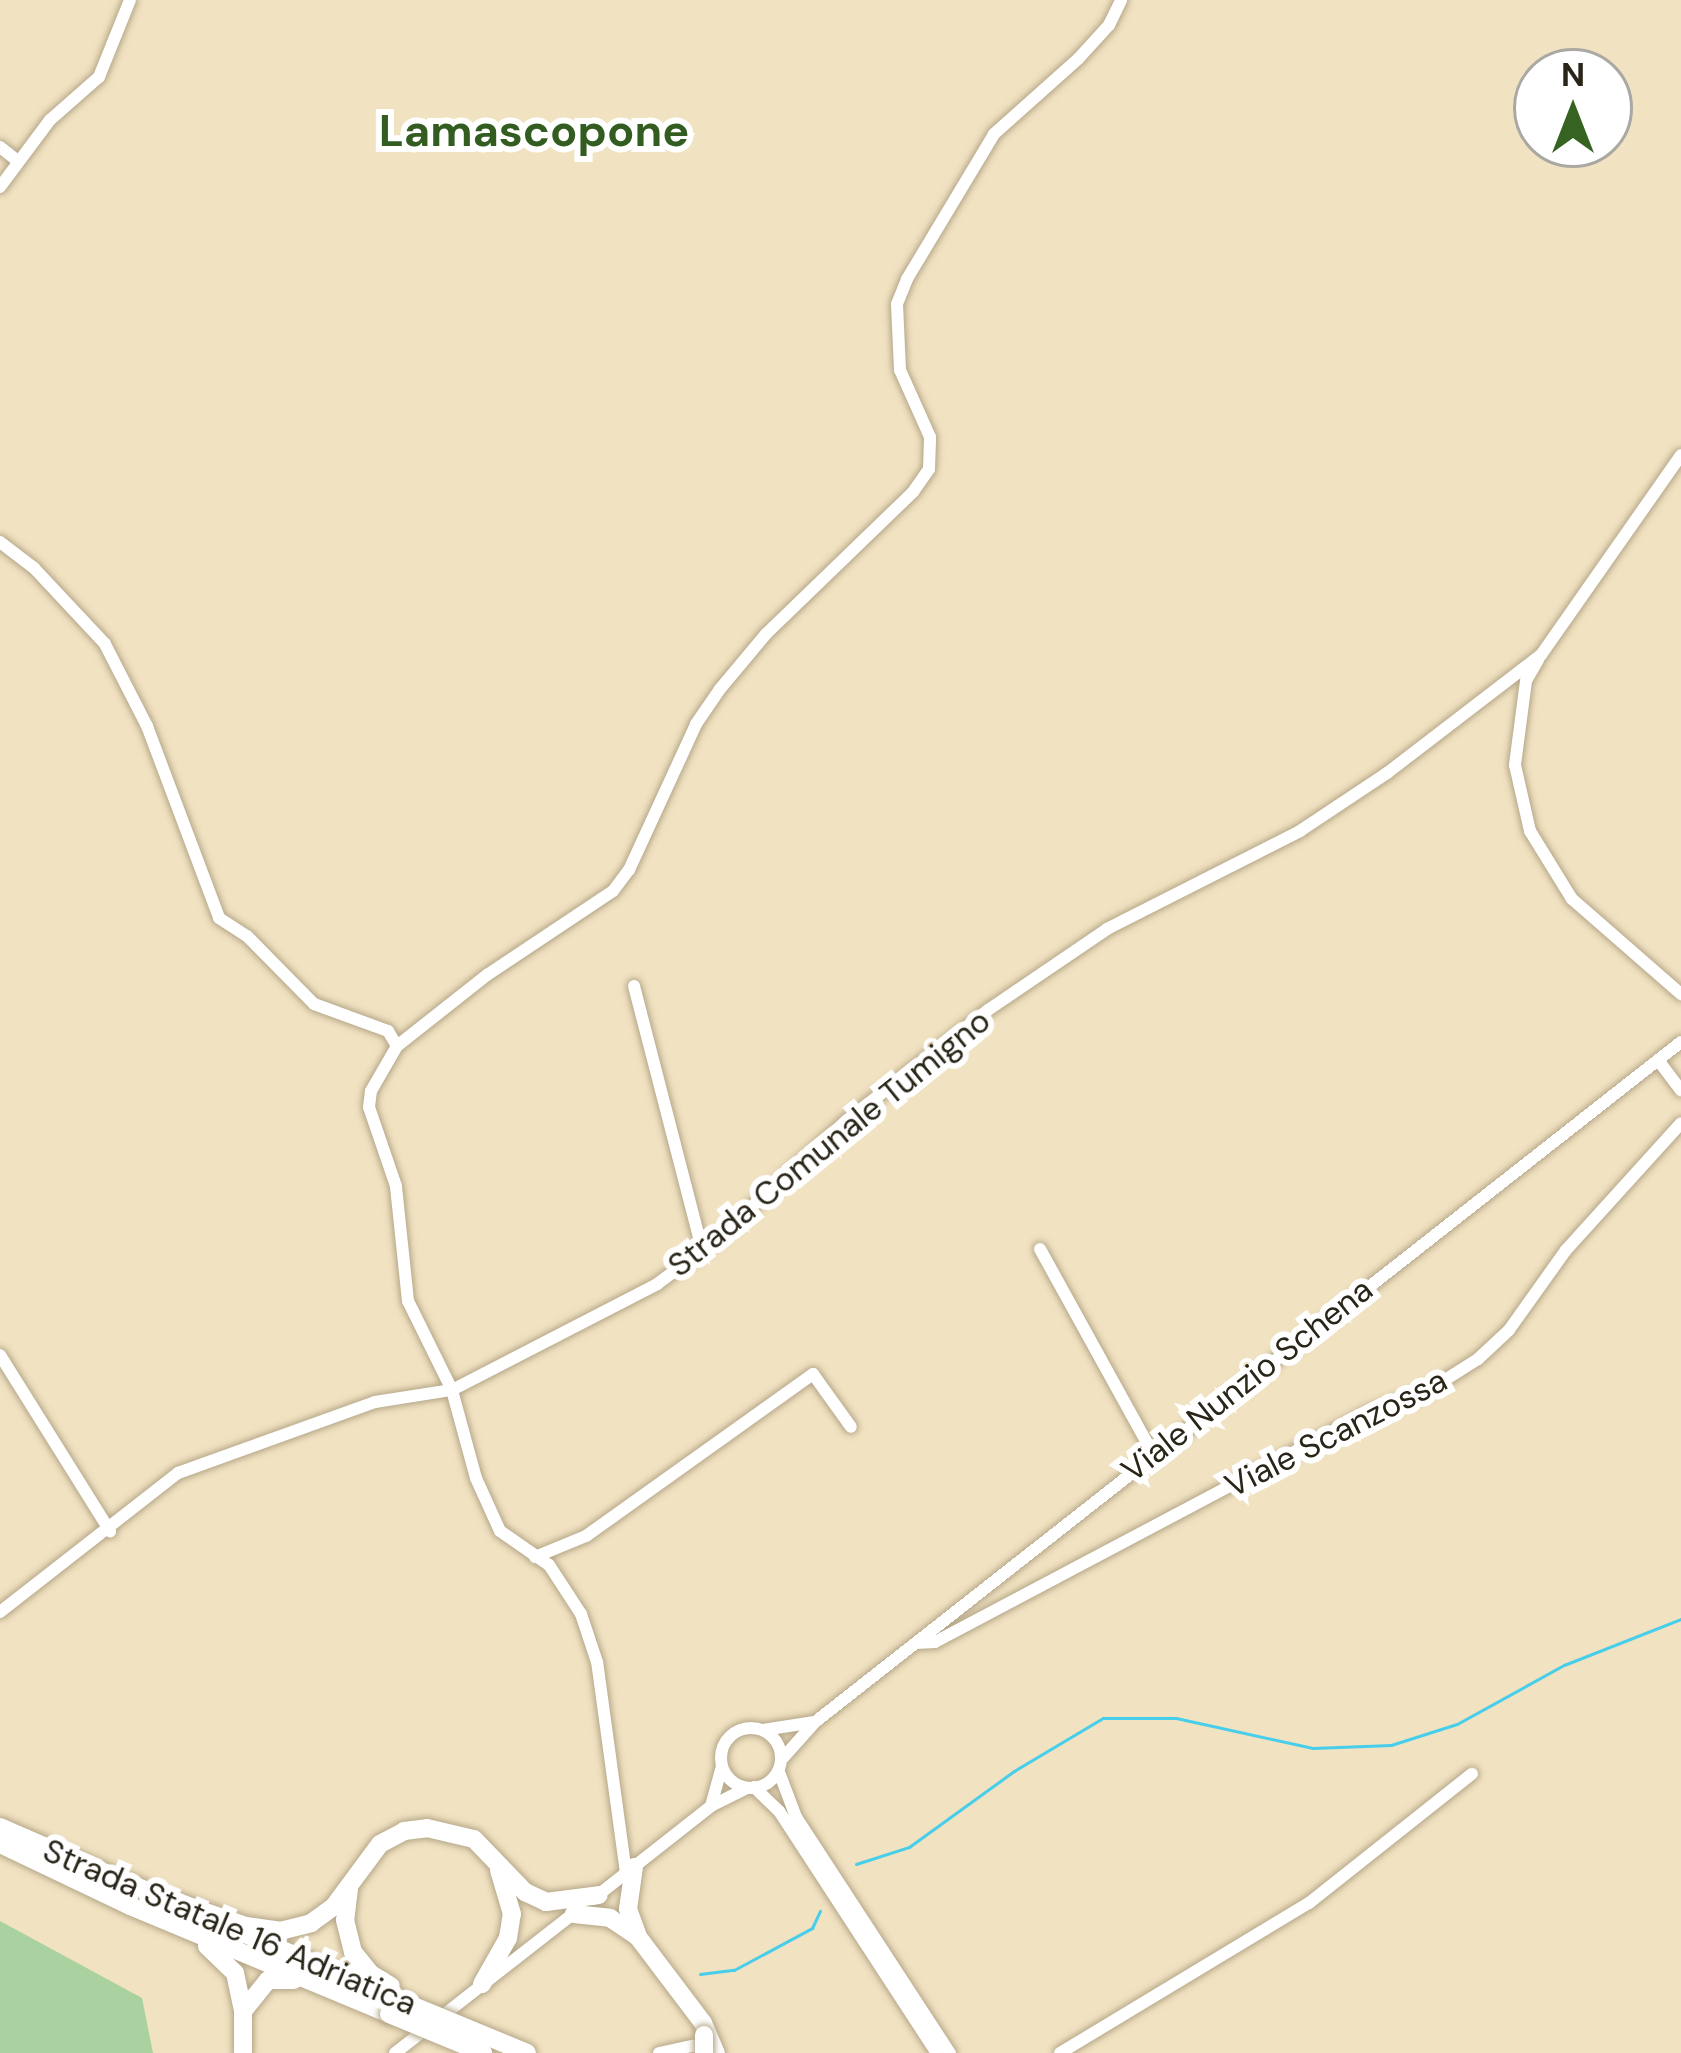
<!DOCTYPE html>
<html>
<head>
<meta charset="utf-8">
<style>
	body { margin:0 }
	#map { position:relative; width:1681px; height:2053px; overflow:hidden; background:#f1e2c1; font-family:"DM Sans",sans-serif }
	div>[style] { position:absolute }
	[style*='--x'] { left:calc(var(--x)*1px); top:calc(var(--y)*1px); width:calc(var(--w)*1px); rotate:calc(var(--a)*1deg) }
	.green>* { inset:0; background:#aad2a1 }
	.stream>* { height:3px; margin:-1.5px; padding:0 1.5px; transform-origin:1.5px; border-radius:1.5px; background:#47ceea }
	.roads { filter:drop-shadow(0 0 3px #b5a789) drop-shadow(0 0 3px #b5a789) }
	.minor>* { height:12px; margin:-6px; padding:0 6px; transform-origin:6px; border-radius:6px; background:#fff }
	.minor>.ring { margin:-6px; padding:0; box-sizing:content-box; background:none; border:12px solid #fff; border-radius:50% }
	.highway>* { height:18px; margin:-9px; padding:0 9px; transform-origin:9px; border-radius:9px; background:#fff }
	.bridges { filter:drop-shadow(0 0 3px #b5a789) drop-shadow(0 0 3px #b5a789) }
	.highway-bridge>* { height:18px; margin:-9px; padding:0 9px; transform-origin:9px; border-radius:9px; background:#fff }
	span { translate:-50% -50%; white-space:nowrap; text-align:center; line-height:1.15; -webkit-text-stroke:12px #fff; paint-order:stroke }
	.street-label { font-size:33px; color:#2a2519 }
	.district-label { font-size:45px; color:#335c20; font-weight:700 }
	.north { position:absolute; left:1513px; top:48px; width:120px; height:120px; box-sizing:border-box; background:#fff; border:3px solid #aaa8a3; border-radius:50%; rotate:0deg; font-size:33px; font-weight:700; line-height:48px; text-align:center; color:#2a2519 }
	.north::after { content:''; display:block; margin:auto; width:42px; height:54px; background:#366321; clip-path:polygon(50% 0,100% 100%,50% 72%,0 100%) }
</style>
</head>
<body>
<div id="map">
	<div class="green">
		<i style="clip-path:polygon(0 1921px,142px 1998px,153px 2053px,0 2053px)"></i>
	</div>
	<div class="stream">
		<i style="--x:856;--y:1864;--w:56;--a:-17.8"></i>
		<i style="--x:909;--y:1847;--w:130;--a:-35.9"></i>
		<i style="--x:1014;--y:1771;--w:104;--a:-30.8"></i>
		<i style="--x:1103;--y:1718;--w:73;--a:0"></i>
		<i style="--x:1176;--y:1718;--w:140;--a:12.4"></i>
		<i style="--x:1313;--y:1748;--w:78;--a:-2.2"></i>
		<i style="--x:1391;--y:1745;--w:69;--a:-17.7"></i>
		<i style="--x:1457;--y:1724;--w:122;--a:-28.9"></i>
		<i style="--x:1564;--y:1665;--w:126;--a:-21.5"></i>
		<i style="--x:700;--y:1974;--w:34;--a:-7"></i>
		<i style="--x:734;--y:1970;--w:89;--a:-28.3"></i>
		<i style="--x:812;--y:1928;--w:19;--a:-65"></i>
	</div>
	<div class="roads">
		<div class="minor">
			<i style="--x:0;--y:147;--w:23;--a:38"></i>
			<i style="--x:0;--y:187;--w:84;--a:-53.3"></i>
			<i style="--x:50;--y:120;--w:65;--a:-41.3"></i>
			<i style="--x:99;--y:77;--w:83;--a:-68.1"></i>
			<i style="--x:0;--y:542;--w:43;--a:37.4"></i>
			<i style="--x:34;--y:568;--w:104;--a:46.9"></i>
			<i style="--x:105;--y:644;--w:92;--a:62.9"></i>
			<i style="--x:147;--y:726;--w:205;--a:69.4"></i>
			<i style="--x:219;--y:918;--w:33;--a:33"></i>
			<i style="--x:247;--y:936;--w:95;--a:45.4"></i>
			<i style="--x:314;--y:1004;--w:79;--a:20"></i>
			<i style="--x:388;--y:1031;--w:17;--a:59"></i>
			<i style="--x:1538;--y:660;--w:24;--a:120"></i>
			<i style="--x:1526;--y:681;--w:85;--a:97.5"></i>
			<i style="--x:1515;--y:765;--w:68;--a:77.2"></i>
			<i style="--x:1530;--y:831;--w:80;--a:58.3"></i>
			<i style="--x:1572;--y:899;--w:145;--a:41.1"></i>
			<i style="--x:634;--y:986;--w:260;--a:75.5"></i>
			<i style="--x:699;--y:1238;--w:13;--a:27"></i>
			<i style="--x:1658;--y:1060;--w:38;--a:53"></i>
			<i style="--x:1040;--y:1249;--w:234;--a:61.1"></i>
			<i style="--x:0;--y:1355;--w:208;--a:58"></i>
			<i style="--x:535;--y:1557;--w:55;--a:-22.4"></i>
			<i style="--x:586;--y:1536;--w:279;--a:-35.5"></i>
			<i style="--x:813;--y:1374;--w:65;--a:54.4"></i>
			<i style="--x:0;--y:1612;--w:226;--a:-38"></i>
			<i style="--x:178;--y:1473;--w:209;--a:-19.8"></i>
			<i style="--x:375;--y:1402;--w:78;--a:-8.9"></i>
			<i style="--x:452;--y:1390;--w:231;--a:-27.3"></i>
			<i style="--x:657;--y:1284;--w:67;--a:-36.5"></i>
			<i style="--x:711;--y:1244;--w:183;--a:-42.3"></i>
			<i style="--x:846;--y:1121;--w:180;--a:-38"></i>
			<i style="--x:988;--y:1010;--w:144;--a:-34.2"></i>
			<i style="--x:1107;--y:929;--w:216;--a:-26.9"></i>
			<i style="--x:1300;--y:831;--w:105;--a:-33.7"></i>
			<i style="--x:1387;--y:773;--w:194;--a:-37.5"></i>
			<i style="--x:1541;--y:655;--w:244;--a:-55"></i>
			<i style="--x:916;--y:1643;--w:19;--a:-3"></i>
			<i style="--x:935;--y:1642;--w:490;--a:-27.9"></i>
			<i style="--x:1368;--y:1413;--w:62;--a:-19.9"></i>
			<i style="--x:1426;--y:1392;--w:62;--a:-32.4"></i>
			<i style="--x:1478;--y:1359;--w:42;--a:-43.1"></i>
			<i style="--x:1509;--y:1330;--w:98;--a:-54.5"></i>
			<i style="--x:1566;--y:1250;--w:171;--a:-47.8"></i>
			<i class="ring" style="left:721px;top:1728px;width:48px;height:48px"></i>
			<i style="--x:763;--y:1730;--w:52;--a:-8.9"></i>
			<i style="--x:782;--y:1759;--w:50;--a:-48.3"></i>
			<i style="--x:815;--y:1722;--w:1101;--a:-38.14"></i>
			<i style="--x:779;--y:1772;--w:48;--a:69.3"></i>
			<i style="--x:796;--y:1817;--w:282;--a:56.9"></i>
			<i style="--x:754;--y:1787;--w:35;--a:44"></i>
			<i style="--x:779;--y:1811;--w:289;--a:56.9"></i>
			<i style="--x:711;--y:1806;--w:41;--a:-74.6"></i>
			<i style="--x:626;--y:1873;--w:213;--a:-97.8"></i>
			<i style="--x:597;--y:1662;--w:51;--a:-108.4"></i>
			<i style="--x:581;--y:1614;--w:59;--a:-123.1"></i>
			<i style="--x:549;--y:1565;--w:60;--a:-145.2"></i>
			<i style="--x:500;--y:1531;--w:58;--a:-114.4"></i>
			<i style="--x:476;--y:1478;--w:91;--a:-105.3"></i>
			<i style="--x:452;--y:1390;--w:99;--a:-116.3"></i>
			<i style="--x:408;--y:1301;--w:116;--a:-96"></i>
			<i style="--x:396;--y:1186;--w:83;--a:-108.9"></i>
			<i style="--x:369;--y:1107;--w:16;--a:-83"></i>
			<i style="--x:371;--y:1091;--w:52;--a:-60"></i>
			<i style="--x:397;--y:1046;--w:115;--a:-38.3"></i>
			<i style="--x:487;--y:975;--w:151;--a:-33.7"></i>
			<i style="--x:613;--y:891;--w:26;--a:-53"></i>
			<i style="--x:629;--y:870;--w:161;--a:-65.3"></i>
			<i style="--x:696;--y:724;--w:42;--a:-55.6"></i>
			<i style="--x:720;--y:689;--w:72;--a:-50.1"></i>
			<i style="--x:766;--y:634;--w:204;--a:-44"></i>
			<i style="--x:913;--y:492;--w:28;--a:-55"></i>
			<i style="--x:929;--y:469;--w:32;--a:-88"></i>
			<i style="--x:930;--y:437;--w:73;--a:-114.1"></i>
			<i style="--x:900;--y:370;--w:66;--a:-92.6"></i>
			<i style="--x:897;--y:304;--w:27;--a:-68"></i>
			<i style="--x:907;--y:279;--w:169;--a:-59"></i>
			<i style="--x:994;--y:134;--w:113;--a:-41.8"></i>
			<i style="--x:1078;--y:59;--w:46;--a:-47.6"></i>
			<i style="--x:1109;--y:25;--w:28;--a:-64"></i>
			<i style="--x:593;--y:1899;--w:150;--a:-38.2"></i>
			<i style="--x:711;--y:1806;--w:40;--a:-26.6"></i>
			<i style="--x:395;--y:2053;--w:231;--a:-38"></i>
			<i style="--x:659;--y:2053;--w:35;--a:-12"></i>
			<i style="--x:693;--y:2046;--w:18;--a:13"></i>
			<i style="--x:1060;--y:2053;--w:291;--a:-31.1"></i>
			<i style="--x:1309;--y:1903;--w:208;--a:-38.4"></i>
		</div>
		<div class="highway">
			<i style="--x:0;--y:1827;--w:183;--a:23.5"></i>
			<i style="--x:0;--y:1844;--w:144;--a:25.5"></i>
			<i style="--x:130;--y:1906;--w:281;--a:22.6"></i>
			<i style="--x:634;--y:1867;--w:42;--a:98.1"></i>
			<i style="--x:628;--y:1909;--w:30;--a:70"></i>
			<i style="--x:638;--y:1937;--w:108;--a:52.9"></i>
			<i style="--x:703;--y:2023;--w:33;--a:67"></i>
			<i style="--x:349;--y:1889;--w:31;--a:97"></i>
			<i style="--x:345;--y:1920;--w:33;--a:76"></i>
			<i style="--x:353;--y:1952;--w:28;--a:51"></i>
			<i style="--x:371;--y:1974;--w:23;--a:31"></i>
			<i style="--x:159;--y:1896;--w:92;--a:19"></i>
			<i style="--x:246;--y:1926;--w:34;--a:8"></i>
			<i style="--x:280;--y:1931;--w:32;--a:-14"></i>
			<i style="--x:311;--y:1923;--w:29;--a:-36"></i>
			<i style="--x:334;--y:1906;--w:77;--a:-53.4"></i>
			<i style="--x:380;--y:1844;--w:27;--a:-28"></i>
			<i style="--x:404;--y:1831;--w:23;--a:-7"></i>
			<i style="--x:427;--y:1828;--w:48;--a:13.2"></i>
			<i style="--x:474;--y:1839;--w:74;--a:46.1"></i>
			<i style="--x:525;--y:1892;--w:23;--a:25"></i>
			<i style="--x:546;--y:1902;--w:53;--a:-7.5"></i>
			<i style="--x:574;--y:1914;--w:36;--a:6"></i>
			<i style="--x:610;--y:1918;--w:34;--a:34"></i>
			<i style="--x:243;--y:1933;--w:175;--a:23.2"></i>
			<i style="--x:207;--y:1946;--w:39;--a:44"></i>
			<i style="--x:235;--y:1973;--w:39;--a:78"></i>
			<i style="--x:243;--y:2011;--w:42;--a:90"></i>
			<i style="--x:482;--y:1984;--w:53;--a:-60.5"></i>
			<i style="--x:508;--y:1938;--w:24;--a:-81"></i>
			<i style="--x:512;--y:1914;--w:46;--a:-106.5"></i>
			<i style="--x:243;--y:2011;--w:40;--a:-51"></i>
			<i style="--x:268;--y:1980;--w:26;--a:0"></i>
		</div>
	</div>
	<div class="bridges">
		<div class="highway-bridge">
			<i style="--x:404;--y:2002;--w:133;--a:22.5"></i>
			<i style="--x:389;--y:2014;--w:102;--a:22.5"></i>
			<i style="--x:704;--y:2035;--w:18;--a:90"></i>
		</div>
	</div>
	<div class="street-label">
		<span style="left:829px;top:1143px;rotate:-39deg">Strada Comunale Tumigno</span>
		<span style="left:1247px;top:1380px;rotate:-38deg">Viale Nunzio Schena</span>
		<span style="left:1336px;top:1433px;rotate:-27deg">Viale Scanzossa</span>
		<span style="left:230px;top:1927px;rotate:23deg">Strada Statale 16 Adriatica</span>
	</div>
	<div class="district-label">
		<span style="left:534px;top:131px">Lamascopone</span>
	</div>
	<div class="north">N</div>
</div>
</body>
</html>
